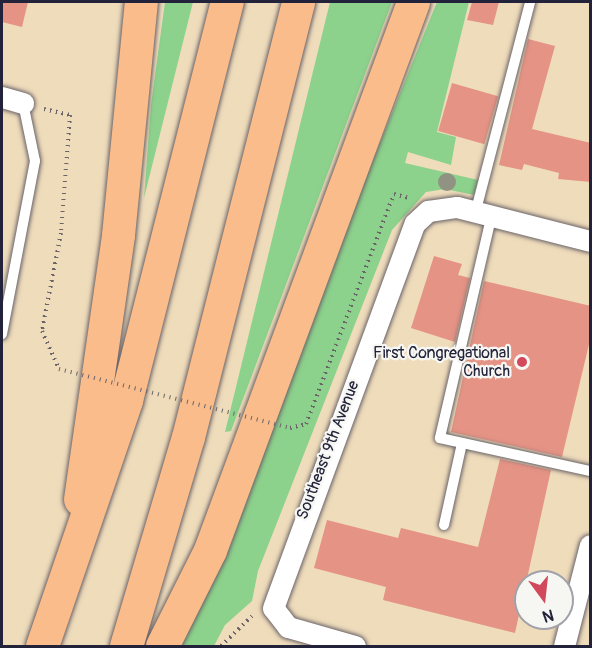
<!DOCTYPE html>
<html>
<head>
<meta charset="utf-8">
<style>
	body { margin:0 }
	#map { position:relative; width:592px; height:648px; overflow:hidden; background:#efdcbb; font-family:Pangolin,sans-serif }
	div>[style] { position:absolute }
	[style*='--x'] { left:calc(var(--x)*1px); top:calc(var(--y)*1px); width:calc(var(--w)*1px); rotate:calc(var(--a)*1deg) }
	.green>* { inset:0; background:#8cd28c }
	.building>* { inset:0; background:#e59385; transform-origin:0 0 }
	.path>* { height:4px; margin-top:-2px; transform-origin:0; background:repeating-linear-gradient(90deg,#6a6368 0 1.5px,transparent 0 6px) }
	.roads { filter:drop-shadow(0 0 2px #6a6368) drop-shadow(0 0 2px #6a6368) }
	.lane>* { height:10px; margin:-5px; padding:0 5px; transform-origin:5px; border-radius:5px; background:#fff }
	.street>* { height:21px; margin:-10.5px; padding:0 10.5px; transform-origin:10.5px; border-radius:10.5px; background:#fff }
	.highway>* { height:33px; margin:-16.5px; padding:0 16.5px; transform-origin:16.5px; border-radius:16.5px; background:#f9bc8a }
	.path-bridge>* { height:4px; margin-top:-2px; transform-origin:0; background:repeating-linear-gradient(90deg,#6a6368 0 1.5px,transparent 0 6px) }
	.trees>* { width:18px; height:18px; margin:-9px; border-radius:50%; background:#909382 }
	.dots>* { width:16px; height:16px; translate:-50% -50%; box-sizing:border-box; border:3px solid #f6f6f2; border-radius:50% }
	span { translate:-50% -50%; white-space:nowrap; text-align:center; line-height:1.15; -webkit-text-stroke:4.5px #f6f6f2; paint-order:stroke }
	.poi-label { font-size:16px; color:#22223b }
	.right { translate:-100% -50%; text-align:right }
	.street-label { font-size:16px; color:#22223b }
	.frame { position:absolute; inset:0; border:3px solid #22223b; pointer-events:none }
	.north { position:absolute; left:514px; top:570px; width:60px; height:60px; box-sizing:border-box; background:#f6f6f2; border:2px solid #a1a1a9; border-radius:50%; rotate:165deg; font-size:16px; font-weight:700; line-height:24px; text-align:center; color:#22223b }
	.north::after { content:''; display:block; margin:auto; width:21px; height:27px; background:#d1495b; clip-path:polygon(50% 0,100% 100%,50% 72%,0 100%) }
</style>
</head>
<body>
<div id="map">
	<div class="green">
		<i style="clip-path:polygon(165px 2px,193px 2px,144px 198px,151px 105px)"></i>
		<i style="clip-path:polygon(330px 2px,392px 2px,231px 431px,225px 432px)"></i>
		<i style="clip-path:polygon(437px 2px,469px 2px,437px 132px,456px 137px,451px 165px,408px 152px,405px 163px,478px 180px,474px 195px,445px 189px,426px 192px,392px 230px,258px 571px,252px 601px,225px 625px,214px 646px,176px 646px)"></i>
	</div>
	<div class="building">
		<i style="clip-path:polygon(2px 2px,28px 2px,22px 27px,2px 22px)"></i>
		<i style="clip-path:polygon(472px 2px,499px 2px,493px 25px,467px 20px)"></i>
		<i style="clip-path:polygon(528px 39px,555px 46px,532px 129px,591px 143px,591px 182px,558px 179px,559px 173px,524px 164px,522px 170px,499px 165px)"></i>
		<i style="left:452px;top:83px;width:48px;height:50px;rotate:16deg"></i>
		<i style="clip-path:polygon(434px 256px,462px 264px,458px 275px,470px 278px,455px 342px,411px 328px)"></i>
		<i style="clip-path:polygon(484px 281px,591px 306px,591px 336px,562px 457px,451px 432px)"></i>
		<i style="clip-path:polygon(500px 459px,551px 470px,515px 633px,383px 600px,386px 587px,314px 568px,327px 520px,398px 538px,401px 528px,478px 547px)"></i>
	</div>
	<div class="path">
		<i style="--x:44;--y:109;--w:27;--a:13"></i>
		<i style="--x:70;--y:115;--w:118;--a:94.4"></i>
		<i style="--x:61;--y:233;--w:100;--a:101"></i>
		<i style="--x:42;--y:331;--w:42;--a:65.9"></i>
		<i style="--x:290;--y:428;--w:16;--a:-14"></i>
		<i style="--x:306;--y:424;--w:246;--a:-69.1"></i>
		<i style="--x:394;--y:194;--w:16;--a:15"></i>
		<i style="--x:221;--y:646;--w:43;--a:-44.1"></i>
	</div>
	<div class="roads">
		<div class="lane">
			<i style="--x:476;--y:210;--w:215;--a:-75.4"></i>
			<i style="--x:492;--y:214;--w:230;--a:103.1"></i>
			<i style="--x:440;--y:438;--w:154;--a:12.4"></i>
			<i style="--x:2;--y:334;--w:176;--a:-79.2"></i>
			<i style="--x:35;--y:161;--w:59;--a:-101.7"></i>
			<i style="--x:444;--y:525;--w:84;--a:-77.6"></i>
		</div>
		<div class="street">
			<i style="--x:2;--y:97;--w:22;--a:16"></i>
			<i style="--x:355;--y:646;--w:70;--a:-164.2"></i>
			<i style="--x:288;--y:627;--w:24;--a:-128"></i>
			<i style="--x:273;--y:608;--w:410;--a:-69.8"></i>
			<i style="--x:415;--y:223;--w:18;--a:-43"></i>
			<i style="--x:428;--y:211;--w:29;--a:-8"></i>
			<i style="--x:457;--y:207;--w:137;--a:14.3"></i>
			<i style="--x:564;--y:646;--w:104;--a:-75.6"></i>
		</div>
		<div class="highway">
			<i style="--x:80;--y:499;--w:267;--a:-81.8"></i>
			<i style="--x:118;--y:235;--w:234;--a:-84.4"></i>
			<i style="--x:42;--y:646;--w:260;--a:-71.1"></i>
			<i style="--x:126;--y:400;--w:411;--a:-75.8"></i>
			<i style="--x:126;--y:646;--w:218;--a:-73.5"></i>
			<i style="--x:188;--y:437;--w:449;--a:-75.8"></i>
			<i style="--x:162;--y:646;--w:107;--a:-63.4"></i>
			<i style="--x:210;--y:550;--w:584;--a:-69.67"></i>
		</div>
	</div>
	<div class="path-bridge">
		<i style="--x:59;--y:369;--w:238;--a:14.3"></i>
	</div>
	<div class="trees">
		<i style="left:447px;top:182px"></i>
	</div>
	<div class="dots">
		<i style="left:522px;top:362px;background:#d1495b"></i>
	</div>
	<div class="poi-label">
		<span class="right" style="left:510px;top:362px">First Congregational<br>Church</span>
	</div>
	<div class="street-label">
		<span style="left:328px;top:450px;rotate:-69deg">Southeast 9th Avenue</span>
	</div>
	<div class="frame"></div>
	<div class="north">N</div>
</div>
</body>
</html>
